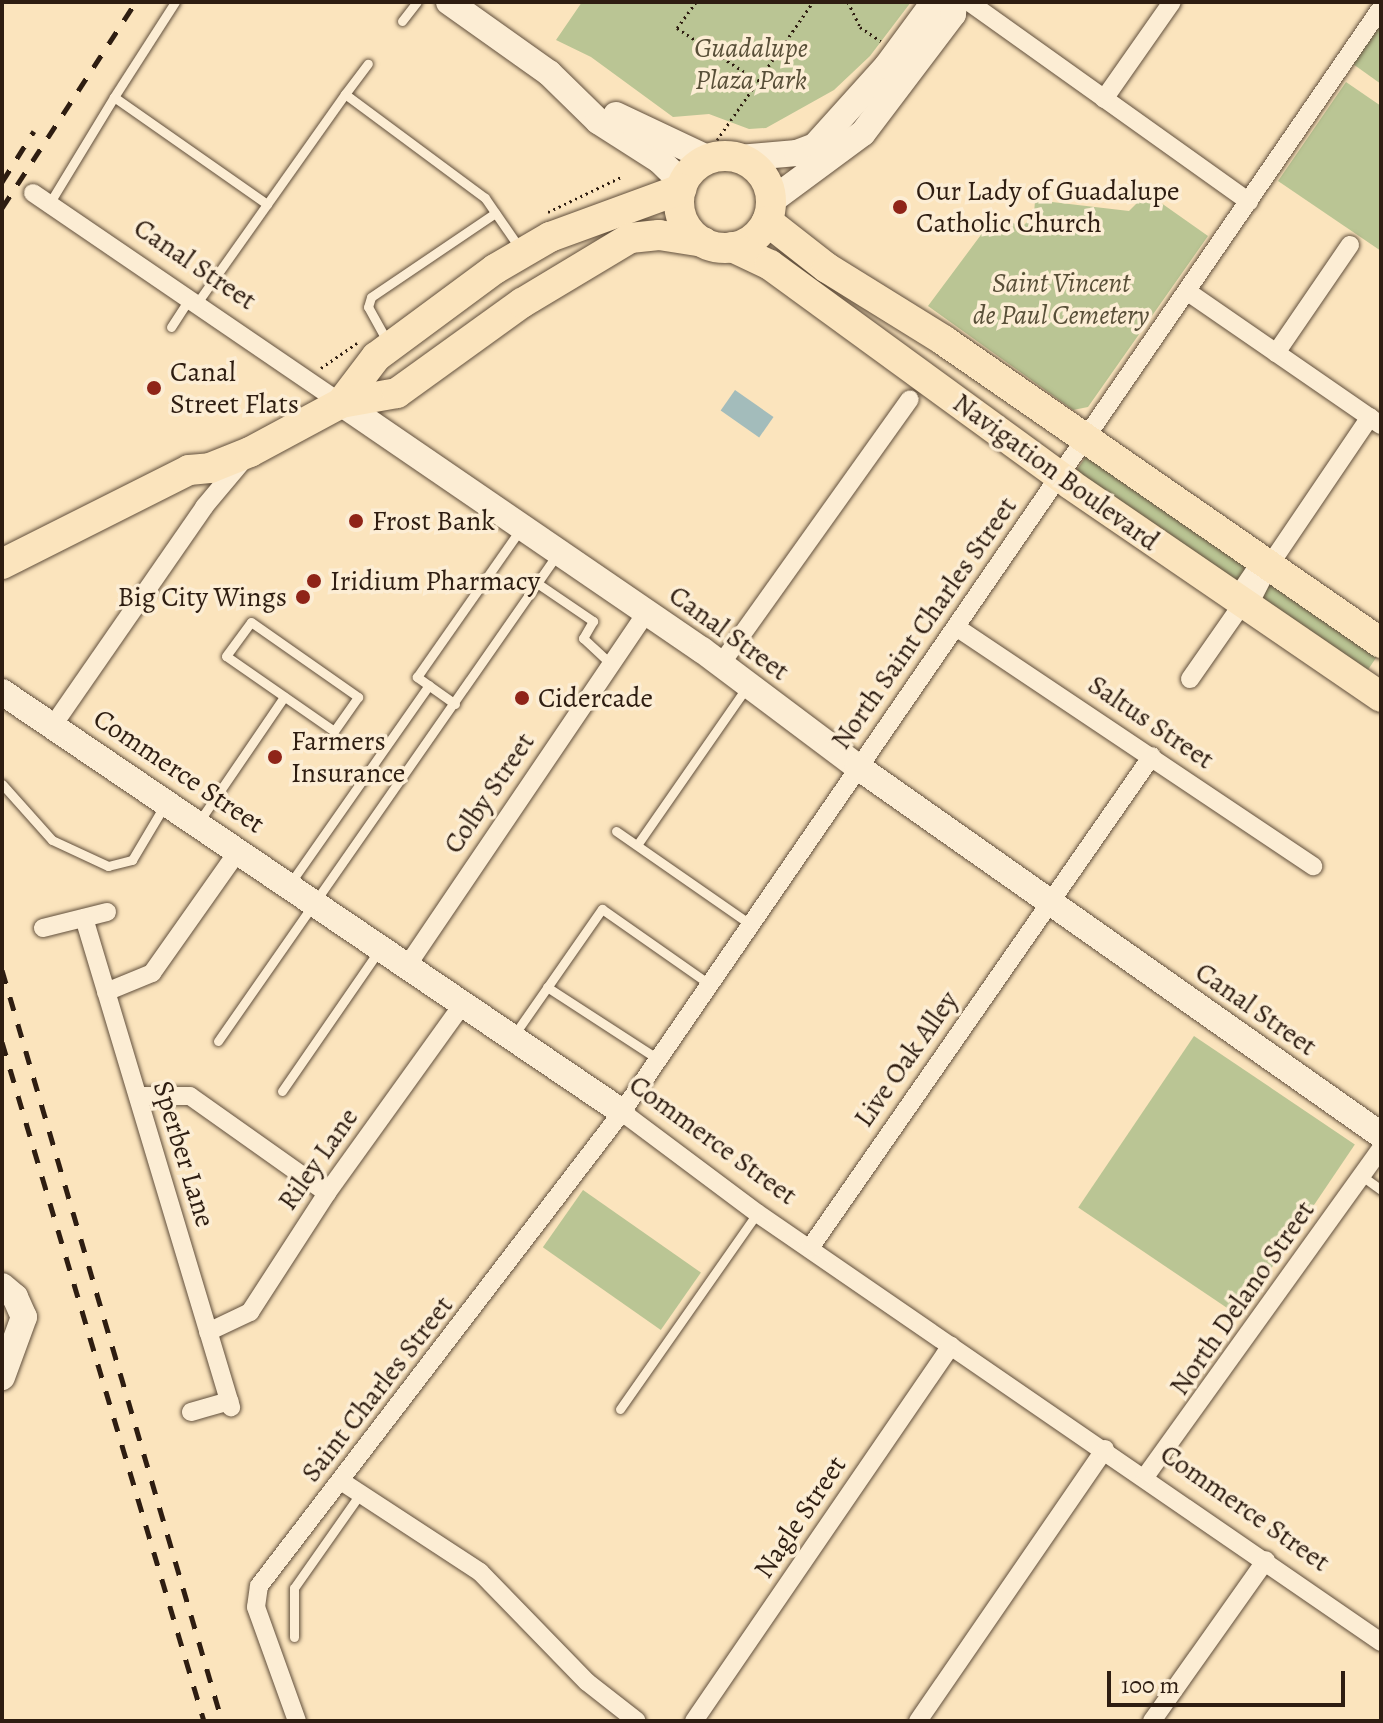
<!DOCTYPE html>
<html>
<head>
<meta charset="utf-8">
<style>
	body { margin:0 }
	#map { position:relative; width:1383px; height:1723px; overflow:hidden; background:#fbe4bd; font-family:Alegreya,serif }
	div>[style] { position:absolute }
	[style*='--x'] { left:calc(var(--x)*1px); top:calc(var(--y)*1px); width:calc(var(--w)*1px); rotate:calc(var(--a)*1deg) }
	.green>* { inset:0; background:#bac594; transform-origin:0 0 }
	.water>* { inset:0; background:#a3bcbb; transform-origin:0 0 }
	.path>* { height:3px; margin-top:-1.5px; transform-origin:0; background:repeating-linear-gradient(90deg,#2e1d11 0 2px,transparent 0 6px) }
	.roads { filter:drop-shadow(0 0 2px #614f3c) drop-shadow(0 0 2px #614f3c) }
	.lane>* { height:9px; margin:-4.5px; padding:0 4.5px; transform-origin:4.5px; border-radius:4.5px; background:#fcedd4 }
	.street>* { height:18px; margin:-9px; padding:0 9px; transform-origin:9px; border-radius:9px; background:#fcedd4 }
	.secondary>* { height:26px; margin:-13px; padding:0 13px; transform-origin:13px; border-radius:13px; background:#fcedd4 }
	.primary>* { height:30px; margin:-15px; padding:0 15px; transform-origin:15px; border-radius:15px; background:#fbe4bd }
	.primary>.ring { margin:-15px; padding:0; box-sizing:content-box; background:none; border:30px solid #fbe4bd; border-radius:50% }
	.rail>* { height:5px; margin-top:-2.5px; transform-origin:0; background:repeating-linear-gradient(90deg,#2e1d11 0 14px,transparent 0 28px) }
	.dots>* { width:22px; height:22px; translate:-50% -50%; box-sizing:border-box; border:4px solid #fcedd4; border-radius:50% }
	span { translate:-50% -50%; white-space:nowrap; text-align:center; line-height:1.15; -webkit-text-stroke:7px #fcedd4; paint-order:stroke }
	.park-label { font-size:28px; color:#584f38; font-style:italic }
	.poi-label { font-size:28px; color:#2e1d11 }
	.left { translate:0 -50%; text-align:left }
	.right { translate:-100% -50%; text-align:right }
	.street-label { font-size:28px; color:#2e1d11 }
	.frame { position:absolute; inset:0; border:4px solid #2e1d11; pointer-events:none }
	.scale { position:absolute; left:1107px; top:1671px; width:238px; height:36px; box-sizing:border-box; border:4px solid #2e1d11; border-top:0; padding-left:10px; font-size:24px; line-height:28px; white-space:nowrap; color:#2e1d11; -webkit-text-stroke:6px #fcedd4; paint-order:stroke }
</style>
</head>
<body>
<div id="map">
	<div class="green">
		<i style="clip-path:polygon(582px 2px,911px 2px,870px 56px,834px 90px,766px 128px,749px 129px,709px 114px,673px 117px,591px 57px,556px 40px)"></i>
		<i style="clip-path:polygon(1381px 24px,1381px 84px,1353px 64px)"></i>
		<i style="clip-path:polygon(1346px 82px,1381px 106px,1381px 251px,1278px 181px)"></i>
		<i style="clip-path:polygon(1147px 193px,1208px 236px,1088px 407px,1073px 410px,928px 306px,992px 220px,1024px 225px,1034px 215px,1035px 200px,1129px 211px)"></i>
		<i style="left:1089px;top:452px;width:353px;height:32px;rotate:34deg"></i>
		<i style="left:1194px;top:1036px;width:194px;height:207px;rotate:34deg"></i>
		<i style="left:583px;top:1190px;width:144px;height:70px;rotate:35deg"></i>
	</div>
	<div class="water">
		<i style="left:735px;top:390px;width:47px;height:25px;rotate:35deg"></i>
	</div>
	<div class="path">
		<i style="--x:696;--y:2;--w:32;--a:126"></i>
		<i style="--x:677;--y:28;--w:97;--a:33.2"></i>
		<i style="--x:848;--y:2;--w:28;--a:64"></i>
		<i style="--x:860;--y:27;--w:25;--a:34"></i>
		<i style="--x:717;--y:140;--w:168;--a:-55.2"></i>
		<i style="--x:548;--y:212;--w:83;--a:-25.6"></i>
		<i style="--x:321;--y:368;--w:44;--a:-34.8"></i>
	</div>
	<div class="roads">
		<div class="lane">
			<i style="--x:402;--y:21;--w:24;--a:-52"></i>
			<i style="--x:345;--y:94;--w:38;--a:-53"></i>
			<i style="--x:114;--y:97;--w:113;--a:-57.3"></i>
			<i style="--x:49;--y:204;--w:125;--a:-58.7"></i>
			<i style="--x:114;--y:97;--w:187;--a:35"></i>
			<i style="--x:197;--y:303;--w:256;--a:-54.7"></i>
			<i style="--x:345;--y:94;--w:174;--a:36.6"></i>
			<i style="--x:485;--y:198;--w:63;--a:55.3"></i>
			<i style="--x:171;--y:327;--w:35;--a:-57"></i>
			<i style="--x:387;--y:341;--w:39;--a:-119"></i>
			<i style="--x:368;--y:307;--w:10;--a:-73"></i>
			<i style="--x:371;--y:297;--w:150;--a:-34.1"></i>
			<i style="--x:537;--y:583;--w:68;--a:34.2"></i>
			<i style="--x:593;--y:621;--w:20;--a:120"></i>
			<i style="--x:583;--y:638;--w:37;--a:43"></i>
			<i style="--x:251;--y:622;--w:131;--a:35"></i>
			<i style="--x:358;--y:697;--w:42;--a:125.2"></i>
			<i style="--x:334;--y:731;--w:131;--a:-145.2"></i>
			<i style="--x:226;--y:656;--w:42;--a:-53.7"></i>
			<i style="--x:455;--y:704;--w:47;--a:-144.6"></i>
			<i style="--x:417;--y:677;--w:179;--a:-55"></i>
			<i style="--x:2;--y:784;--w:75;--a:48.2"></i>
			<i style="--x:52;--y:840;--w:62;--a:24.9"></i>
			<i style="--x:108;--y:866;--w:25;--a:-14"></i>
			<i style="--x:132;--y:860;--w:63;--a:-59.3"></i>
			<i style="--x:198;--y:823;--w:153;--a:-55.7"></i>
			<i style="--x:616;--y:831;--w:163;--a:34.8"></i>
			<i style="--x:637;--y:845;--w:193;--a:-55.2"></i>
			<i style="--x:289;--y:885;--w:244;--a:-55"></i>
			<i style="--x:547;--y:987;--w:132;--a:33"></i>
			<i style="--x:514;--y:1035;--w:154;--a:-55.1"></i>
			<i style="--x:602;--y:909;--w:131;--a:35"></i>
			<i style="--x:218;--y:1041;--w:595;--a:-55.13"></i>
			<i style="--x:282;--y:1091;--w:169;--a:-55.4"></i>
			<i style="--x:1362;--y:1176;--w:24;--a:36"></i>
			<i style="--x:620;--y:1409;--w:239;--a:-55"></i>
			<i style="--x:294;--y:1637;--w:49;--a:-90"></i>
			<i style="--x:294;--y:1588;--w:115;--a:-54.9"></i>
		</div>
		<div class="street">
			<i style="--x:969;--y:2;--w:344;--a:35.5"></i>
			<i style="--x:1104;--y:99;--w:118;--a:-55"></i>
			<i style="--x:33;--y:193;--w:373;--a:34.3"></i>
			<i style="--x:1188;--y:292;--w:234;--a:34.6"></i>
			<i style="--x:1276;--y:353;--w:131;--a:-55.6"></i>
			<i style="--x:1243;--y:603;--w:12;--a:-99"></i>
			<i style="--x:1241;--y:591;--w:23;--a:-56"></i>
			<i style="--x:1254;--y:572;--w:16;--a:-22"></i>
			<i style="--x:956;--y:627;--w:430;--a:33.8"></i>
			<i style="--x:721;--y:664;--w:325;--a:-54.5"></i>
			<i style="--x:1190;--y:679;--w:93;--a:-55.1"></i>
			<i style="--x:1243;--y:603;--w:10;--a:-24"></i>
			<i style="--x:1252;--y:599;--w:37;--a:-63"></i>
			<i style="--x:1269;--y:566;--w:180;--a:-55.9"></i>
			<i style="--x:54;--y:724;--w:264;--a:-55.3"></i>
			<i style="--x:204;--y:507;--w:65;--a:-50"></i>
			<i style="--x:84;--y:918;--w:511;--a:73.27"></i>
			<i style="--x:43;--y:928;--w:66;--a:-14"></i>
			<i style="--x:407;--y:966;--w:426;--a:-55.9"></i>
			<i style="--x:106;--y:992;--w:50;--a:-22.4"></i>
			<i style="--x:152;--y:973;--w:149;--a:-54.8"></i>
			<i style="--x:138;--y:1096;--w:52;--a:0"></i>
			<i style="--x:190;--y:1096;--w:168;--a:35.3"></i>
			<i style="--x:622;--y:1112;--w:169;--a:36.8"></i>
			<i style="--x:757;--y:1213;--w:757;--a:34.51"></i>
			<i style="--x:810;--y:1248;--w:599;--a:-55.2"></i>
			<i style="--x:208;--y:1332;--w:47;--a:-25.5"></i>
			<i style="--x:250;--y:1312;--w:142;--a:-57.1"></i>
			<i style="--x:327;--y:1193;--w:233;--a:-54.3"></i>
			<i style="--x:191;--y:1412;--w:40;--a:-16"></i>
			<i style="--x:1145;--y:1477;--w:404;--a:-54.3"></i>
			<i style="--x:341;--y:1481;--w:166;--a:33.2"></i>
			<i style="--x:480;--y:1572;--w:153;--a:45.8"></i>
			<i style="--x:587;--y:1682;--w:63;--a:38"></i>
			<i style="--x:297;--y:1721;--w:121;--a:-109.8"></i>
			<i style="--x:256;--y:1607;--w:21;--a:-82"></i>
			<i style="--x:259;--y:1586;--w:597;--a:-52.55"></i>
			<i style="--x:622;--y:1112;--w:1340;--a:-55.49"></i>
			<i style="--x:694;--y:1721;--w:455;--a:-55.6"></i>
			<i style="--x:918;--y:1721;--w:330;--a:-55.5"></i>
			<i style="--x:1152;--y:1721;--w:197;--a:-54.7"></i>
		</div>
		<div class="secondary">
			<i style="--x:449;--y:2;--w:123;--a:35.4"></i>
			<i style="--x:549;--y:73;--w:69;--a:44.4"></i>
			<i style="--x:598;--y:121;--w:72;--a:32.6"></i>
			<i style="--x:659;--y:160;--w:33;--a:44"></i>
			<i style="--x:616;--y:115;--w:103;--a:25.3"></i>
			<i style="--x:739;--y:158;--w:58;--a:-4.9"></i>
			<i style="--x:797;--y:153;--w:19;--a:-21"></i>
			<i style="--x:815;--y:146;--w:108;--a:-48"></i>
			<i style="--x:887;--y:66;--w:79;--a:-53.7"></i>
			<i style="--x:771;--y:201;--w:114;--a:-36.5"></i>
			<i style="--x:863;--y:133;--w:149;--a:-52.9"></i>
			<i style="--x:953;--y:14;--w:12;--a:-85"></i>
			<i style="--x:341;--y:403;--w:437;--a:34.4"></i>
			<i style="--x:702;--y:650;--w:195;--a:36.9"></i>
			<i style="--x:858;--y:767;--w:639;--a:35.13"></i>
			<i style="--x:2;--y:692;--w:749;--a:34.11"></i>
			<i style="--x:2;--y:1286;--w:17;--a:40"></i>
			<i style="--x:15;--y:1297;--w:22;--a:66"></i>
			<i style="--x:24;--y:1317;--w:64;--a:110.1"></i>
		</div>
		<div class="primary">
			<i class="ring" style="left:679px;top:156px;width:62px;height:62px"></i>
			<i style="--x:767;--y:221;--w:76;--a:38.1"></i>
			<i style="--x:827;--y:268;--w:137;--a:31.8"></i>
			<i style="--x:943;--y:340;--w:533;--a:34.67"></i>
			<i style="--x:732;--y:247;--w:42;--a:25.3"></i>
			<i style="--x:770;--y:265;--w:371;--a:36.1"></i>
			<i style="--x:1070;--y:484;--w:377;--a:34.4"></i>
			<i style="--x:341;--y:403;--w:58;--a:-52.7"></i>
			<i style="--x:376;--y:357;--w:148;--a:-36.5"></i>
			<i style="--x:495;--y:269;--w:64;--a:-30.2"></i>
			<i style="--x:550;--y:237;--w:140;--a:-20.1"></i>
			<i style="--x:2;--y:564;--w:209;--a:-26.7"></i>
			<i style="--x:189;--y:470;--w:21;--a:-5"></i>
			<i style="--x:210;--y:468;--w:43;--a:-21.8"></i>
			<i style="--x:250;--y:452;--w:103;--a:-28.3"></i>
			<i style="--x:341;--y:403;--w:57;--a:-10.1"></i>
			<i style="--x:397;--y:393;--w:154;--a:-35.8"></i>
			<i style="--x:522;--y:303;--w:126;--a:-31"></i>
			<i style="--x:630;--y:238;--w:29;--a:-6"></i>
			<i style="--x:659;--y:235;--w:45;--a:9"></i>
		</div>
	</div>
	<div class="rail">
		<i style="--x:2;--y:182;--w:60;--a:-57.9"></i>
		<i style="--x:2;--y:208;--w:246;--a:-57"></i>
		<i style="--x:2;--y:970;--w:783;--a:73.67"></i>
		<i style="--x:2;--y:1042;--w:708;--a:73.43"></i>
	</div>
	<div class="dots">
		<i style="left:900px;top:207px;background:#8f2418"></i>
		<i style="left:154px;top:388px;background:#8f2418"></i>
		<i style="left:356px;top:521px;background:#8f2418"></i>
		<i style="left:314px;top:581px;background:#8f2418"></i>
		<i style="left:303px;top:597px;background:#8f2418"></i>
		<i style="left:522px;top:698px;background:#8f2418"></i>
		<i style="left:275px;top:757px;background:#8f2418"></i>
	</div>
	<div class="park-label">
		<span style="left:751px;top:64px">Guadalupe<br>Plaza Park</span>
		<span style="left:1061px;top:299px">Saint Vincent<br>de Paul Cemetery</span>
	</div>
	<div class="poi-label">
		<span class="left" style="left:916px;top:207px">Our Lady of Guadalupe<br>Catholic Church</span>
		<span class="left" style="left:170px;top:388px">Canal<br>Street Flats</span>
		<span class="left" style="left:372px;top:521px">Frost Bank</span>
		<span class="left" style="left:330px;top:581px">Iridium Pharmacy</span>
		<span class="right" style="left:287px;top:597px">Big City Wings</span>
		<span class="left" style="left:538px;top:698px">Cidercade</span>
		<span class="left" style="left:291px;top:757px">Farmers<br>Insurance</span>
	</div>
	<div class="street-label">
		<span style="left:195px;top:264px;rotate:34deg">Canal Street</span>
		<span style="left:1056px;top:472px;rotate:36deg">Navigation Boulevard</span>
		<span style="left:924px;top:623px;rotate:-55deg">North Saint Charles Street</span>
		<span style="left:729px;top:633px;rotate:36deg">Canal Street</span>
		<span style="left:1151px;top:722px;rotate:34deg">Saltus Street</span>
		<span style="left:179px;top:771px;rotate:34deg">Commerce Street</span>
		<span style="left:489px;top:793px;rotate:-56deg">Colby Street</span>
		<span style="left:1256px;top:1009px;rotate:35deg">Canal Street</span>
		<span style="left:906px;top:1059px;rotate:-55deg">Live Oak Alley</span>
		<span style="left:713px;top:1140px;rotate:36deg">Commerce Street</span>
		<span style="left:184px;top:1154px;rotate:73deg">Sperber Lane</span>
		<span style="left:318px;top:1159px;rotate:-55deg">Riley Lane</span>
		<span style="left:1242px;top:1298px;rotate:-55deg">North Delano Street</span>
		<span style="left:377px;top:1389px;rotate:-52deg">Saint Charles Street</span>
		<span style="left:1245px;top:1508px;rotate:35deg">Commerce Street</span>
		<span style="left:800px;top:1517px;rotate:-56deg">Nagle Street</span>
	</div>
	<div class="frame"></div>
	<div class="scale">100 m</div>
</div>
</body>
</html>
